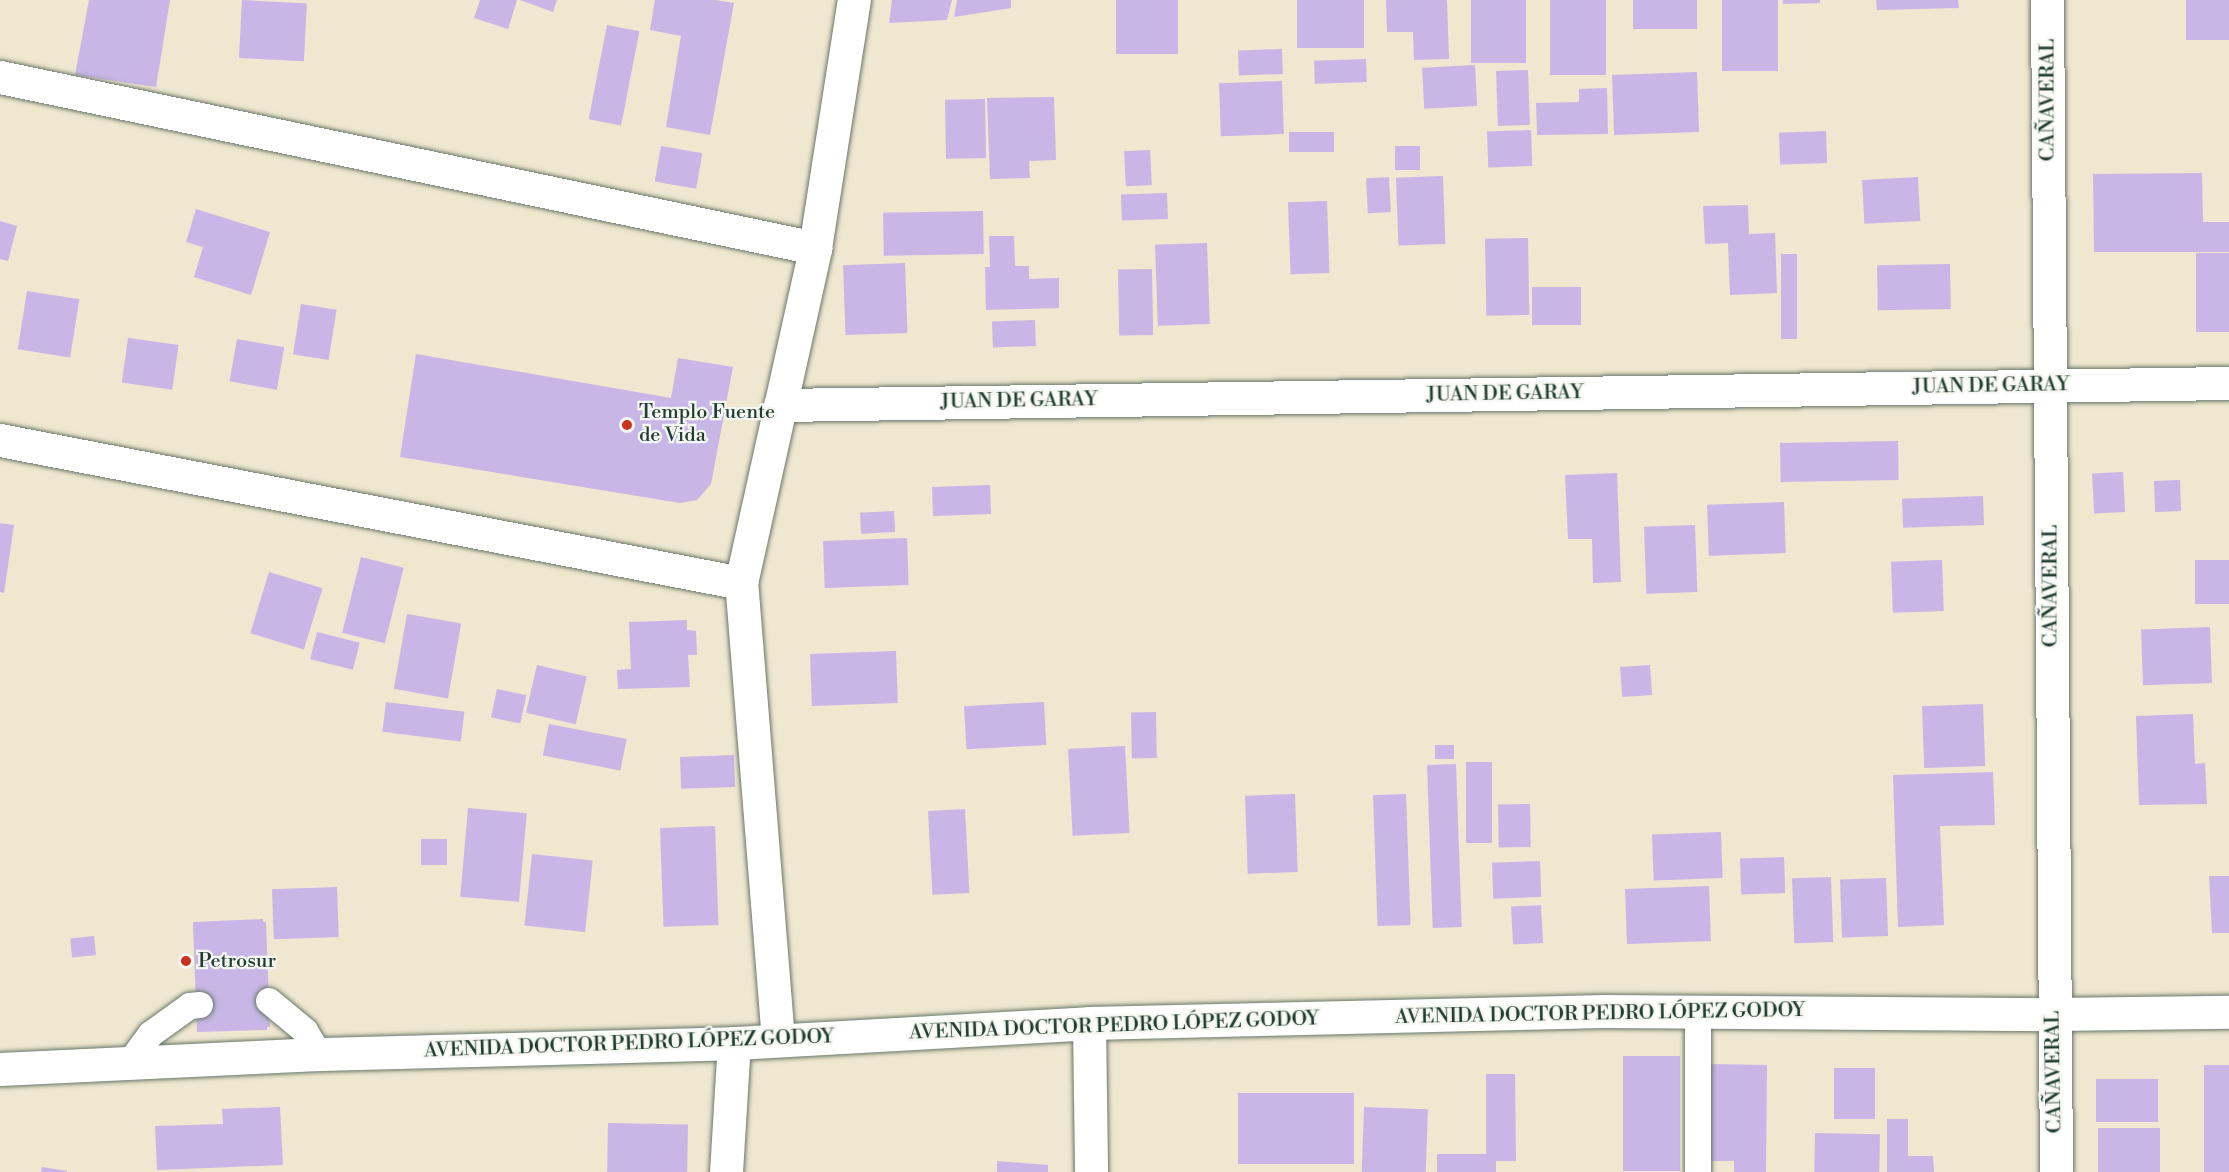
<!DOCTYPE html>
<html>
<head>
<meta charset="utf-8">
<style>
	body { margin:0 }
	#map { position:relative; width:2229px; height:1172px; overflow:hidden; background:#efe7cf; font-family:"Libre Bodoni",serif }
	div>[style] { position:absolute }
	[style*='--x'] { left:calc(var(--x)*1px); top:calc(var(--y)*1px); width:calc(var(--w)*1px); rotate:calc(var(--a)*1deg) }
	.building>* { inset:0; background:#c7b6e6; transform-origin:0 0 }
	.roads { filter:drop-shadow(0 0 2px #68786a) drop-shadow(0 0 2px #68786a) }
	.service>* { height:26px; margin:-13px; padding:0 13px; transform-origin:13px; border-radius:13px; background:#fff }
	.minor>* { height:33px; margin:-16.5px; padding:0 16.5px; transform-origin:16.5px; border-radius:16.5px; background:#fff }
	.primary>* { height:33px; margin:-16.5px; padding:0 16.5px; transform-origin:16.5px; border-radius:16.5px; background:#fff }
	.dots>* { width:16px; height:16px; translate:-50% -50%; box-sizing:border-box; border:3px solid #f6f6f2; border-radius:50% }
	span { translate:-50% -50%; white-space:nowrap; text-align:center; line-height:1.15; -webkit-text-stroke:4.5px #f6f6f2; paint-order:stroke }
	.street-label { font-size:20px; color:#1f3d34 }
	.poi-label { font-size:20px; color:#1f3d34 }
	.left { translate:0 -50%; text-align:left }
</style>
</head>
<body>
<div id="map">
	<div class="building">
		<i style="clip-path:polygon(89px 0,170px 0,156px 87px,75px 75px)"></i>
		<i style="left:242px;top:0;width:65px;height:58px;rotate:3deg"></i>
		<i style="clip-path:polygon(480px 0,517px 0,508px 29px,474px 18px)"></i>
		<i style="clip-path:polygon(520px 0,557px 0,553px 12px)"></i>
		<i style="clip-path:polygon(655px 0,715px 0,734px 3px,710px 135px,666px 127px,681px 36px,650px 30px)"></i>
		<i style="clip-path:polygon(892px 0,952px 0,947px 20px,889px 23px)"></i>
		<i style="clip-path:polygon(957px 0,1011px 0,1011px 8px,954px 17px)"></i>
		<i style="left:1116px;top:0;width:62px;height:54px"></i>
		<i style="left:1297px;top:0;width:67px;height:48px"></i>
		<i style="clip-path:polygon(1386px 0,1447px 0,1449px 59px,1414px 60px,1413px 32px,1387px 32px)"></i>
		<i style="left:1471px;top:0;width:55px;height:63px"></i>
		<i style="left:1550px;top:0;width:56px;height:75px"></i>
		<i style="left:1633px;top:0;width:64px;height:29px"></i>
		<i style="left:1722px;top:0;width:56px;height:71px"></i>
		<i style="clip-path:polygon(1783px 0,1820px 0,1820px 3px,1783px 4px)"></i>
		<i style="clip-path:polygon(1876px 0,1958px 0,1959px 8px,1877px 10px)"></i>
		<i style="left:2186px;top:0;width:43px;height:40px"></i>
		<i style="left:607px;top:25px;width:33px;height:96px;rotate:11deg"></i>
		<i style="left:1282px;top:49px;width:25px;height:44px;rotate:88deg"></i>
		<i style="left:1366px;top:59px;width:23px;height:52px;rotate:88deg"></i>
		<i style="left:1475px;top:65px;width:41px;height:53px;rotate:87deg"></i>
		<i style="left:1528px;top:70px;width:55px;height:32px;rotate:88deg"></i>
		<i style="left:1697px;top:72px;width:60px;height:85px;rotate:88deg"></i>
		<i style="left:1282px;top:81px;width:53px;height:63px;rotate:88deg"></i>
		<i style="clip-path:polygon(1607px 88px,1608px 134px,1537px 135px,1536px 103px,1579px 102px,1579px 89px)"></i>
		<i style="clip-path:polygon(1054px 97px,1056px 160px,1029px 161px,1030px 178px,990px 179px,987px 98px)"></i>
		<i style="left:985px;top:99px;width:59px;height:40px;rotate:89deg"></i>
		<i style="left:1531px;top:130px;width:36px;height:44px;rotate:88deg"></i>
		<i style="left:1826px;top:131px;width:32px;height:47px;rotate:88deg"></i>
		<i style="left:1334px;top:132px;width:20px;height:45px;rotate:90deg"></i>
		<i style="left:661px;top:146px;width:42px;height:36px;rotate:10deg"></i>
		<i style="left:1420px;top:146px;width:24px;height:25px;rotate:90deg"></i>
		<i style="left:1150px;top:150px;width:35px;height:26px;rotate:87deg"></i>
		<i style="clip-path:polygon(2202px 173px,2203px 222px,2229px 222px,2229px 252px,2094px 252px,2093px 174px)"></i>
		<i style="left:1443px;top:176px;width:68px;height:47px;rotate:88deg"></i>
		<i style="left:1389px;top:177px;width:35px;height:23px;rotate:87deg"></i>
		<i style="left:1918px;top:177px;width:44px;height:56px;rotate:87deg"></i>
		<i style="left:1167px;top:193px;width:26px;height:46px;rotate:88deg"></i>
		<i style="left:1327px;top:201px;width:72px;height:39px;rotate:88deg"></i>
		<i style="clip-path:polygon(1748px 205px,1749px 234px,1775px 233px,1777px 293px,1730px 295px,1728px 243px,1705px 244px,1703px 206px)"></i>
		<i style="clip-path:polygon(196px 209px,270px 232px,251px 295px,194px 277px,203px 247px,186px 242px)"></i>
		<i style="left:983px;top:211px;width:43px;height:100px;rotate:89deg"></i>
		<i style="clip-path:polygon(0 221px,17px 226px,8px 261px,0 259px)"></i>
		<i style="clip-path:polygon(989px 236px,1014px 236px,1015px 266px,1029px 266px,1029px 279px,1059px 278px,1059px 308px,986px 310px,985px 267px,990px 267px)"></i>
		<i style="left:1528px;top:238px;width:77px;height:43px;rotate:89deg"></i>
		<i style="left:1207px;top:243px;width:81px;height:52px;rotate:88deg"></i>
		<i style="left:2196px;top:253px;width:33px;height:79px"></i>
		<i style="left:1781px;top:254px;width:16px;height:85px"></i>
		<i style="left:905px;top:263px;width:70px;height:62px;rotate:88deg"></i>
		<i style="left:1950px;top:264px;width:45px;height:73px;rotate:89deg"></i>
		<i style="left:1152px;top:269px;width:66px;height:34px;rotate:89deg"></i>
		<i style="left:1532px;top:287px;width:49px;height:38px"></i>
		<i style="left:27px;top:291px;width:53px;height:59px;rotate:9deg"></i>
		<i style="left:301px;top:304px;width:36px;height:51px;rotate:9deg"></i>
		<i style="left:1035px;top:320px;width:26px;height:43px;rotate:88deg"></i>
		<i style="left:128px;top:338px;width:51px;height:45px;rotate:8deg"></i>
		<i style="left:237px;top:339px;width:48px;height:43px;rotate:10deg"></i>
		<i style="clip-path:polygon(416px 354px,671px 398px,678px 358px,733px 367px,711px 484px,697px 500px,680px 503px,400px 457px)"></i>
		<i style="left:1898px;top:441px;width:39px;height:118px;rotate:89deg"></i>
		<i style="left:2123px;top:472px;width:40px;height:31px;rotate:87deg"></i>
		<i style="clip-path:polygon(1617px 473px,1621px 582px,1593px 583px,1592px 539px,1568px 539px,1565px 475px)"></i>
		<i style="left:2180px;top:480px;width:31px;height:26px;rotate:88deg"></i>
		<i style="left:990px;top:485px;width:29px;height:58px;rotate:88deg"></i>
		<i style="left:1983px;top:496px;width:29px;height:81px;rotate:88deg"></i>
		<i style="left:1784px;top:502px;width:51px;height:77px;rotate:88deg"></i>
		<i style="left:894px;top:511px;width:21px;height:34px;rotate:87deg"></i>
		<i style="clip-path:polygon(0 523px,14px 525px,4px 593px,0 592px)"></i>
		<i style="left:1695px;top:525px;width:67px;height:51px;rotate:88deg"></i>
		<i style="left:907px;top:538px;width:47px;height:84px;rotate:88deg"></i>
		<i style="left:361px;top:557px;width:44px;height:78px;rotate:14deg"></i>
		<i style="left:1942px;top:560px;width:51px;height:51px;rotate:88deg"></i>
		<i style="left:2229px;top:560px;width:44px;height:34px;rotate:90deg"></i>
		<i style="left:269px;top:572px;width:56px;height:64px;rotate:17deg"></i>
		<i style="left:407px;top:614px;width:55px;height:76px;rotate:10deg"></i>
		<i style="clip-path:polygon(687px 620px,687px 630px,696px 631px,697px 655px,688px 655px,690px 687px,618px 689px,617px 670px,631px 669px,629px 622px)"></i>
		<i style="left:2210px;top:627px;width:56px;height:69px;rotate:88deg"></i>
		<i style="left:317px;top:632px;width:44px;height:28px;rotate:14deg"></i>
		<i style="left:896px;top:651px;width:52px;height:86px;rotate:88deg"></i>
		<i style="left:537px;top:665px;width:51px;height:49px;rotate:13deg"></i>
		<i style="left:1650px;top:665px;width:30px;height:30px;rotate:86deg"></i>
		<i style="left:497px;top:689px;width:30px;height:29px;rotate:12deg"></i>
		<i style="left:386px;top:702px;width:79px;height:30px;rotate:7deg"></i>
		<i style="left:1044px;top:702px;width:43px;height:80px;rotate:87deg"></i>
		<i style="left:1983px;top:704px;width:62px;height:61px;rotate:88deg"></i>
		<i style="left:1156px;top:712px;width:46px;height:25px;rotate:89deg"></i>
		<i style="clip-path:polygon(2193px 714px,2195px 764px,2205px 763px,2207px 804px,2139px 805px,2136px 716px)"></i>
		<i style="left:549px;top:724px;width:79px;height:32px;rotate:11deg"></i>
		<i style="left:1435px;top:745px;width:19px;height:14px"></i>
		<i style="left:1125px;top:746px;width:87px;height:57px;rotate:87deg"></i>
		<i style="left:734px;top:755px;width:32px;height:54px;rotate:88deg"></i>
		<i style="left:1466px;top:762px;width:26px;height:81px"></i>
		<i style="left:1456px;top:764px;width:163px;height:29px;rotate:88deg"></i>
		<i style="clip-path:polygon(1993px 772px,1995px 825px,1940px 826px,1944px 925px,1898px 927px,1893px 775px)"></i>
		<i style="left:1295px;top:794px;width:78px;height:50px;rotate:88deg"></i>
		<i style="left:1406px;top:794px;width:131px;height:33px;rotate:88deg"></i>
		<i style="left:1530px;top:804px;width:43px;height:32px;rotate:89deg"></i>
		<i style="left:468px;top:808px;width:59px;height:89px;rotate:5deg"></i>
		<i style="left:965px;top:809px;width:84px;height:37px;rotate:87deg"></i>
		<i style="left:715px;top:826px;width:99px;height:55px;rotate:88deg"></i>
		<i style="left:1721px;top:832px;width:46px;height:69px;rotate:88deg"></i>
		<i style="left:421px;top:839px;width:26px;height:26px"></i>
		<i style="left:532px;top:854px;width:61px;height:72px;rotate:6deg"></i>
		<i style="left:1784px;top:857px;width:36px;height:44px;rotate:88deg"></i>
		<i style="left:1540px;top:861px;width:36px;height:48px;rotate:88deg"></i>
		<i style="clip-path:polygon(2209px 876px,2229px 876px,2229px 933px,2212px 933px)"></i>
		<i style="left:1831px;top:877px;width:65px;height:39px;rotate:88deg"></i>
		<i style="left:1886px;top:878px;width:58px;height:46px;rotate:88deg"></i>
		<i style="left:1709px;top:886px;width:55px;height:84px;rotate:88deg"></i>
		<i style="left:337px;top:887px;width:50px;height:65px;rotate:88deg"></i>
		<i style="left:1541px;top:905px;width:38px;height:30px;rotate:87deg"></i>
		<i style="clip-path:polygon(263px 919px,263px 922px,266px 922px,270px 1027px,267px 1027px,267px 1030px,197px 1032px,193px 922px)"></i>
		<i style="left:94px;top:936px;width:19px;height:24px;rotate:84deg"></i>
		<i style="left:1623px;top:1056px;width:57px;height:115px"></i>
		<i style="clip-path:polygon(1710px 1064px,1767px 1065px,1766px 1172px,1734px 1172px,1734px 1161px,1711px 1161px)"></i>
		<i style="left:2204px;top:1065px;width:25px;height:107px"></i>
		<i style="left:1834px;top:1068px;width:41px;height:51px"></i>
		<i style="clip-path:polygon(1486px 1074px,1515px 1074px,1516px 1161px,1496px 1161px,1496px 1172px,1437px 1172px,1437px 1154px,1486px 1154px)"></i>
		<i style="left:2096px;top:1079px;width:62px;height:43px"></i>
		<i style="left:1238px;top:1093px;width:116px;height:71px"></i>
		<i style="clip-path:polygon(280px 1107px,283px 1165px,157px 1170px,155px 1126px,223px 1124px,222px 1109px)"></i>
		<i style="left:1364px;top:1107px;width:64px;height:65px;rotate:2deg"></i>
		<i style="clip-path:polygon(1887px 1119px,1908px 1119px,1908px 1156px,1933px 1156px,1934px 1172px,1887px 1172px)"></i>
		<i style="left:608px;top:1123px;width:80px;height:49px;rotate:1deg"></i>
		<i style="left:2098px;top:1128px;width:62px;height:44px"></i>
		<i style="left:1815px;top:1133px;width:65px;height:39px;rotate:1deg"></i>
		<i style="clip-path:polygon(997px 1161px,1048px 1165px,1048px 1172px,997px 1172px)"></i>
		<i style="clip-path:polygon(42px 1167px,67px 1171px,67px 1172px,41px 1172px)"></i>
	</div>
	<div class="roads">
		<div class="service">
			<i style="--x:269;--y:1001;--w:47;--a:39.8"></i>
			<i style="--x:305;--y:1031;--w:27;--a:59"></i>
			<i style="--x:1698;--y:1012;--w:160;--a:90"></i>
			<i style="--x:129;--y:1064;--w:37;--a:-54"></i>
			<i style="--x:151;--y:1034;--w:48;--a:-35.7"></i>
			<i style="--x:190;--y:1006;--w:10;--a:-6"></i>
		</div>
		<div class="minor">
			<i style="--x:2047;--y:0;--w:1172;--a:89.56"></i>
			<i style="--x:0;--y:77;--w:833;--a:11.85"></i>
			<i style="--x:780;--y:405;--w:1449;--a:-0.87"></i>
			<i style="--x:0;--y:440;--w:755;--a:10.92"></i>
			<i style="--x:1089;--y:1023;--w:149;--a:89.2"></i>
			<i style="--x:778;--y:1040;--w:458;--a:-94.6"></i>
			<i style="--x:741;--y:583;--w:343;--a:-77.5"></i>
			<i style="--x:815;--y:248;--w:251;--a:-81.1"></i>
			<i style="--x:726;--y:1172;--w:129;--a:-86.5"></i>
		</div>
		<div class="primary">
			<i style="--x:0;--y:1069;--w:319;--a:-2.7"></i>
			<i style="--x:319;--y:1054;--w:415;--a:-1.5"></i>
			<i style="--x:734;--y:1043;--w:356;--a:-3.2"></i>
			<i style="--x:1089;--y:1023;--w:515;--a:-1.33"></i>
			<i style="--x:1604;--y:1011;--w:449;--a:0.4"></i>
			<i style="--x:2053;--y:1014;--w:176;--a:-0.7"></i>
		</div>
	</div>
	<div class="dots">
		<i style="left:627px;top:425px;background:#c8321e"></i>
		<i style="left:186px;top:961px;background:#c8321e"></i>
	</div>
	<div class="street-label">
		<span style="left:2048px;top:100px;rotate:-90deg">CAÑAVERAL</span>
		<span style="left:1991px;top:386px;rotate:-1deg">JUAN DE GARAY</span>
		<span style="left:1505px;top:394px;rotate:-1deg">JUAN DE GARAY</span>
		<span style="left:1019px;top:401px;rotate:-1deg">JUAN DE GARAY</span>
		<span style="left:2051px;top:586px;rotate:-90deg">CAÑAVERAL</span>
		<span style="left:1600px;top:1014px;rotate:-1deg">AVENIDA DOCTOR PEDRO LÓPEZ GODOY</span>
		<span style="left:1114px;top:1026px;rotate:-2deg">AVENIDA DOCTOR PEDRO LÓPEZ GODOY</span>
		<span style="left:629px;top:1044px;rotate:-2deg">AVENIDA DOCTOR PEDRO LÓPEZ GODOY</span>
		<span style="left:2054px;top:1072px;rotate:-91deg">CAÑAVERAL</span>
	</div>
	<div class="poi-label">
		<span class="left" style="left:639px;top:424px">Templo Fuente<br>de Vida</span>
		<span class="left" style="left:198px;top:961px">Petrosur</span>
	</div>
</div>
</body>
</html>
